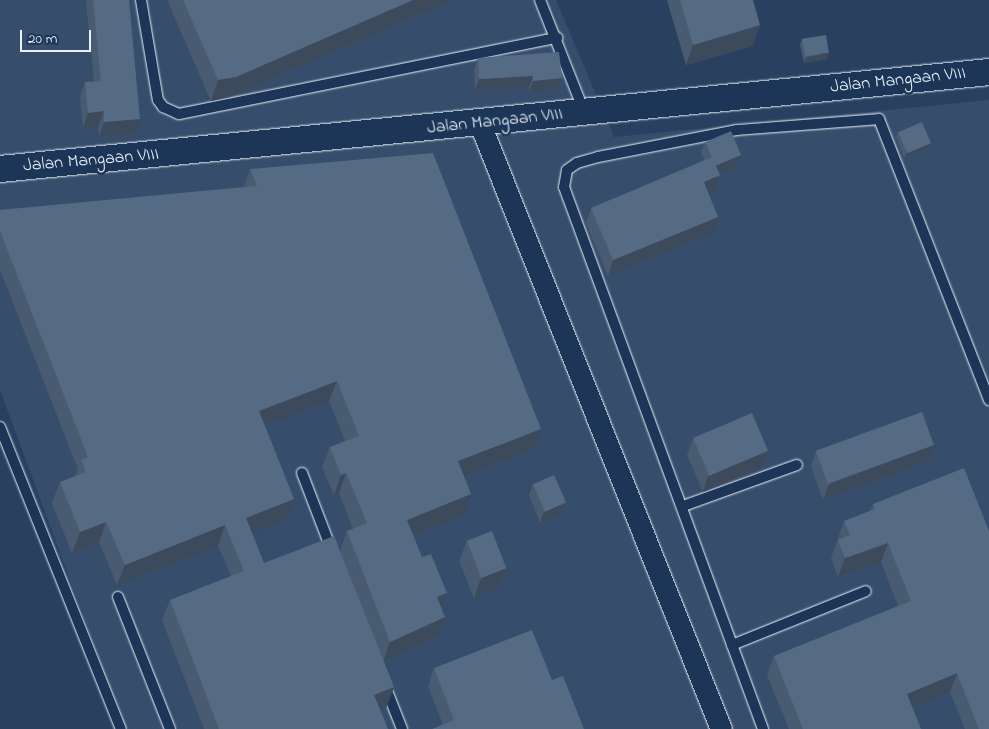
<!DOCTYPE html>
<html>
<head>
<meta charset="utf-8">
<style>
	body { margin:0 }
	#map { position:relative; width:989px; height:729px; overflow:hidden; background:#294061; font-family:"Indie Flower",sans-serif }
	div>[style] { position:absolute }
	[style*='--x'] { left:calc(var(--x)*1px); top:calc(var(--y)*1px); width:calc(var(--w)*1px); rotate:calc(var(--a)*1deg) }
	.built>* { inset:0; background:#364d6b }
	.roads { filter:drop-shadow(0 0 1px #e8f1f8) drop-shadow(0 0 1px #e8f1f8) }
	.service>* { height:10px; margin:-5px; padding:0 5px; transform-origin:5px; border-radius:5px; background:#1d3557 }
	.minor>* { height:21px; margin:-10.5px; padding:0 10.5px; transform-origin:10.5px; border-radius:10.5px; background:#1d3557 }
	.tertiary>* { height:26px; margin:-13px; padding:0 13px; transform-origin:13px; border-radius:13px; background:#1d3557 }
	.wall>* { inset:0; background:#495b71 }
	.shaded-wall>* { inset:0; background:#3c4a5c }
	.building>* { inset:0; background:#556a83; transform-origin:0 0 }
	span { translate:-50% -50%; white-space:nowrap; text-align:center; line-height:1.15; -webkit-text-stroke:5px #1d3557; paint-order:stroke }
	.street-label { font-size:18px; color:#e8f1f8 }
	.scale { position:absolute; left:20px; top:30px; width:71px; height:22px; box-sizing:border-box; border:2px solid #e8f1f8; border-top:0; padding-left:6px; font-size:15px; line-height:18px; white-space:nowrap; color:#e8f1f8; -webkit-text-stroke:4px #1d3557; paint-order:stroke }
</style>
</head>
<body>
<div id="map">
	<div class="built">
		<i style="clip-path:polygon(0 0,556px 0,614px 137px,989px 100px,989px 729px,125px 729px,0 390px)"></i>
	</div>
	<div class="roads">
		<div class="service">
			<i style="--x:141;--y:0;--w:101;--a:80.4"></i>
			<i style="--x:158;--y:100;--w:9;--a:54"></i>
			<i style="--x:163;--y:107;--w:17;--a:24"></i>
			<i style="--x:179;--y:114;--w:386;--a:-11.4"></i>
			<i style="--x:540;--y:0;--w:119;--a:68.4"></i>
			<i style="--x:0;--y:427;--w:325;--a:68.2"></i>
			<i style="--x:302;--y:473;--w:84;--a:69"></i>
			<i style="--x:683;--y:506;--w:121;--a:-19.8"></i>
			<i style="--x:118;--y:597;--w:142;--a:68.5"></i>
			<i style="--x:732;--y:645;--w:144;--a:-21.9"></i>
			<i style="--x:385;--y:686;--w:46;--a:68.4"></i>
			<i style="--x:763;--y:729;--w:577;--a:-110.16"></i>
			<i style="--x:564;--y:187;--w:17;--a:-80"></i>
			<i style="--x:567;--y:170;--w:12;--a:-35"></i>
			<i style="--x:577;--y:163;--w:22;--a:-16"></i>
			<i style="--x:598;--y:157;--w:142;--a:-11"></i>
			<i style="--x:737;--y:130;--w:142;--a:-4.4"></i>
			<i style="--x:879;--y:119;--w:302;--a:68.6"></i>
		</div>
		<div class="minor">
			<i style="--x:480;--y:124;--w:651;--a:68.28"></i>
		</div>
		<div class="tertiary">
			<i style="--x:0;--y:169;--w:994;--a:-5.6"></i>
		</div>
	</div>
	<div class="wall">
		<i style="clip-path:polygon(86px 0,129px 0,135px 134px,99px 137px,98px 127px,83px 128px,80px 97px,85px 82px,94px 82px)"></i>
		<i style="clip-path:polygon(167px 0,453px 0,229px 97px,211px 101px)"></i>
		<i style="clip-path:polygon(667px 0,753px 0,753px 46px,686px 65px)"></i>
		<i style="clip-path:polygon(802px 39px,827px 59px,804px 63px,800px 45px)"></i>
		<i style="clip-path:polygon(478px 58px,562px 78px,558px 89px,529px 92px,529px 87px,475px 90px,474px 69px)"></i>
		<i style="clip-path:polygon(898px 132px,929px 149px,904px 159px,896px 137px)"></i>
		<i style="clip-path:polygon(705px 142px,741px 155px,737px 166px,719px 173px,720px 175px,715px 191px,709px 193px,713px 233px,608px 276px,586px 223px,591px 208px,705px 161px,701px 153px)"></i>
		<i style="clip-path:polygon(evenodd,250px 169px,534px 449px,464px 476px,464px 514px,413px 535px,442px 609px,437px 637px,384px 662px,394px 687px,386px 708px,380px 710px,388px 729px,204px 729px,162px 620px,170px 600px,231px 576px,218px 546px,117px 585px,99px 542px,72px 553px,52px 503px,60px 482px,75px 476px,78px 469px,0 270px,0 210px,244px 187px,250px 169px,329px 401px,345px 441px,330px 447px,322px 467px,334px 495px,339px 493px,353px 529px,347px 531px,340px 551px,264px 563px,252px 532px,286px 519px,294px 499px,265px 426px,329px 401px)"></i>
		<i style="clip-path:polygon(693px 439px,768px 451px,762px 467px,703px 492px,687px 455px)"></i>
		<i style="clip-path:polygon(934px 445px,929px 461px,823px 500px,811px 467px,816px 451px)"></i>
		<i style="clip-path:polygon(533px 484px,562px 513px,540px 523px,529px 495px)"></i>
		<i style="clip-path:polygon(873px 504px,989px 729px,965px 729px,950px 692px,912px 708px,921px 729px,789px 729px,767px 675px,774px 656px,898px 606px,881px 562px,838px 577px,831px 558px,844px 521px,870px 511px)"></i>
		<i style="clip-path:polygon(467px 541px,506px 568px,499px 588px,474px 598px,459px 561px)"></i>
		<i style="clip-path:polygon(434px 668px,552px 680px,443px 725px,428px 686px)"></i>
	</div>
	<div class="shaded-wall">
		<i style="clip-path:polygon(413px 0,453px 0,229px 97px,211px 101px,218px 80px)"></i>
		<i style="clip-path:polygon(760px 25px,753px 46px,686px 65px,693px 45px)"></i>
		<i style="clip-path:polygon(829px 53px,827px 59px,804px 63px,806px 57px)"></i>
		<i style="clip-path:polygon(533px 76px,529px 87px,475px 90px,479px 79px)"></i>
		<i style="clip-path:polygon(562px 78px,558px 89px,529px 92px,533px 81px)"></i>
		<i style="clip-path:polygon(104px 111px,98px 127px,83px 128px,88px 113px)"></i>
		<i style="clip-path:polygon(140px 119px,135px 134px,99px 137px,104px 122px)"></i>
		<i style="clip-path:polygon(931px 143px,929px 149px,904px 159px,906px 153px)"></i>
		<i style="clip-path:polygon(741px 155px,737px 166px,712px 176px,716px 165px)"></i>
		<i style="clip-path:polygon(720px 175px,715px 191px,698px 198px,704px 182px)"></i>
		<i style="clip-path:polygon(718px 217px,713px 233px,608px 276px,613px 260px)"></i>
		<i style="clip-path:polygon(337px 381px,329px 401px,252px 431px,259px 411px)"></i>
		<i style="clip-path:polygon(541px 429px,534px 449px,451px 481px,458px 461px)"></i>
		<i style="clip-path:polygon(934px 445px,929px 461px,823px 500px,829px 484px)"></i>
		<i style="clip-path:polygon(768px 451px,762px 467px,703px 492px,708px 476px)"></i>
		<i style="clip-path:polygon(346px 473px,339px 493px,334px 495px,341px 475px)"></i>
		<i style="clip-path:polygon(471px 494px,464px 514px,400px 541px,407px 520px)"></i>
		<i style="clip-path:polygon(294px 499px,286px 519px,238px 538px,246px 518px)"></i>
		<i style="clip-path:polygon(566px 502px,562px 513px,540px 523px,544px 512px)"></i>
		<i style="clip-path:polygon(106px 522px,99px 542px,72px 553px,80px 532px)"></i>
		<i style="clip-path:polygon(225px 525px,218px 546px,117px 585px,125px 565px)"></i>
		<i style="clip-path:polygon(888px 543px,881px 562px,838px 577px,845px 558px)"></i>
		<i style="clip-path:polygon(506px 568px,499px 588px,474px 598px,481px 578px)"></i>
		<i style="clip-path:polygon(447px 593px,440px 613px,437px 597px)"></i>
		<i style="clip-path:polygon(445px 617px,437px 637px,383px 662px,390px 642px)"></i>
		<i style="clip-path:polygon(957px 673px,950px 692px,900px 713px,907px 694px)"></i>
		<i style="clip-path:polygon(394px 687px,386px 708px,367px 715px,374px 695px)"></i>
	</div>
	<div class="building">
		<i style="clip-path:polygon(93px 0,129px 0,140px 119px,104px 122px,104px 111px,88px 113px,85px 82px,101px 81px)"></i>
		<i style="clip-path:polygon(183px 0,413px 0,236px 77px,218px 80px)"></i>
		<i style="clip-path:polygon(680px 0,753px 0,760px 25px,693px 45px)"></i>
		<i style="left:826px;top:35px;width:18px;height:24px;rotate:81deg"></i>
		<i style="clip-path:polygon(559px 52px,562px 78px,533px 81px,533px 76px,479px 79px,478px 58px)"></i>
		<i style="left:922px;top:122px;width:23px;height:26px;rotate:67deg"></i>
		<i style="left:731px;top:131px;width:26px;height:28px;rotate:67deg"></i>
		<i style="clip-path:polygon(433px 153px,541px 429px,458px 461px,471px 494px,407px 520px,422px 557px,431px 554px,447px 593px,437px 597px,445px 617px,390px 642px,347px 531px,367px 523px,346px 473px,341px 475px,330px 447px,359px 436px,337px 381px,259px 411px,294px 499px,246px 518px,264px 563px,334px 536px,394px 687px,374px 695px,388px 729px,219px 729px,170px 600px,244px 571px,225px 525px,125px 565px,106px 522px,80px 532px,60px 482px,86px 472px,81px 460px,88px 457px,0 231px,0 210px,257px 186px,250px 169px)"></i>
		<i style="clip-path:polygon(712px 157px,720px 175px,704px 182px,718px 217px,613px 260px,591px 208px)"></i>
		<i style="left:922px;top:412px;width:35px;height:113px;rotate:70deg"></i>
		<i style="left:752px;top:413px;width:41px;height:64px;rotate:67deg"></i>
		<i style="clip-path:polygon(964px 468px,989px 531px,989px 729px,979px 729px,957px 673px,907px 694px,921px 729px,803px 729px,774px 656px,911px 601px,888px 543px,845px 558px,838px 540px,850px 535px,844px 521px,875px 509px,873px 504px)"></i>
		<i style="left:554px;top:475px;width:30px;height:23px;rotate:66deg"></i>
		<i style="left:492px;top:531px;width:40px;height:27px;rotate:69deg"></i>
		<i style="clip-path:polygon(532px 630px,552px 680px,563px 676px,584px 729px,432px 729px,454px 720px,434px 668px)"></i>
	</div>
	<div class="street-label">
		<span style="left:898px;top:81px;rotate:-6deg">Jalan Mangaan VIII</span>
		<span style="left:495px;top:122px;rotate:-6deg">Jalan Mangaan VIII</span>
		<span style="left:91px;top:161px;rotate:-5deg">Jalan Mangaan VIII</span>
	</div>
	<div class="scale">20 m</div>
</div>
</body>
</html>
